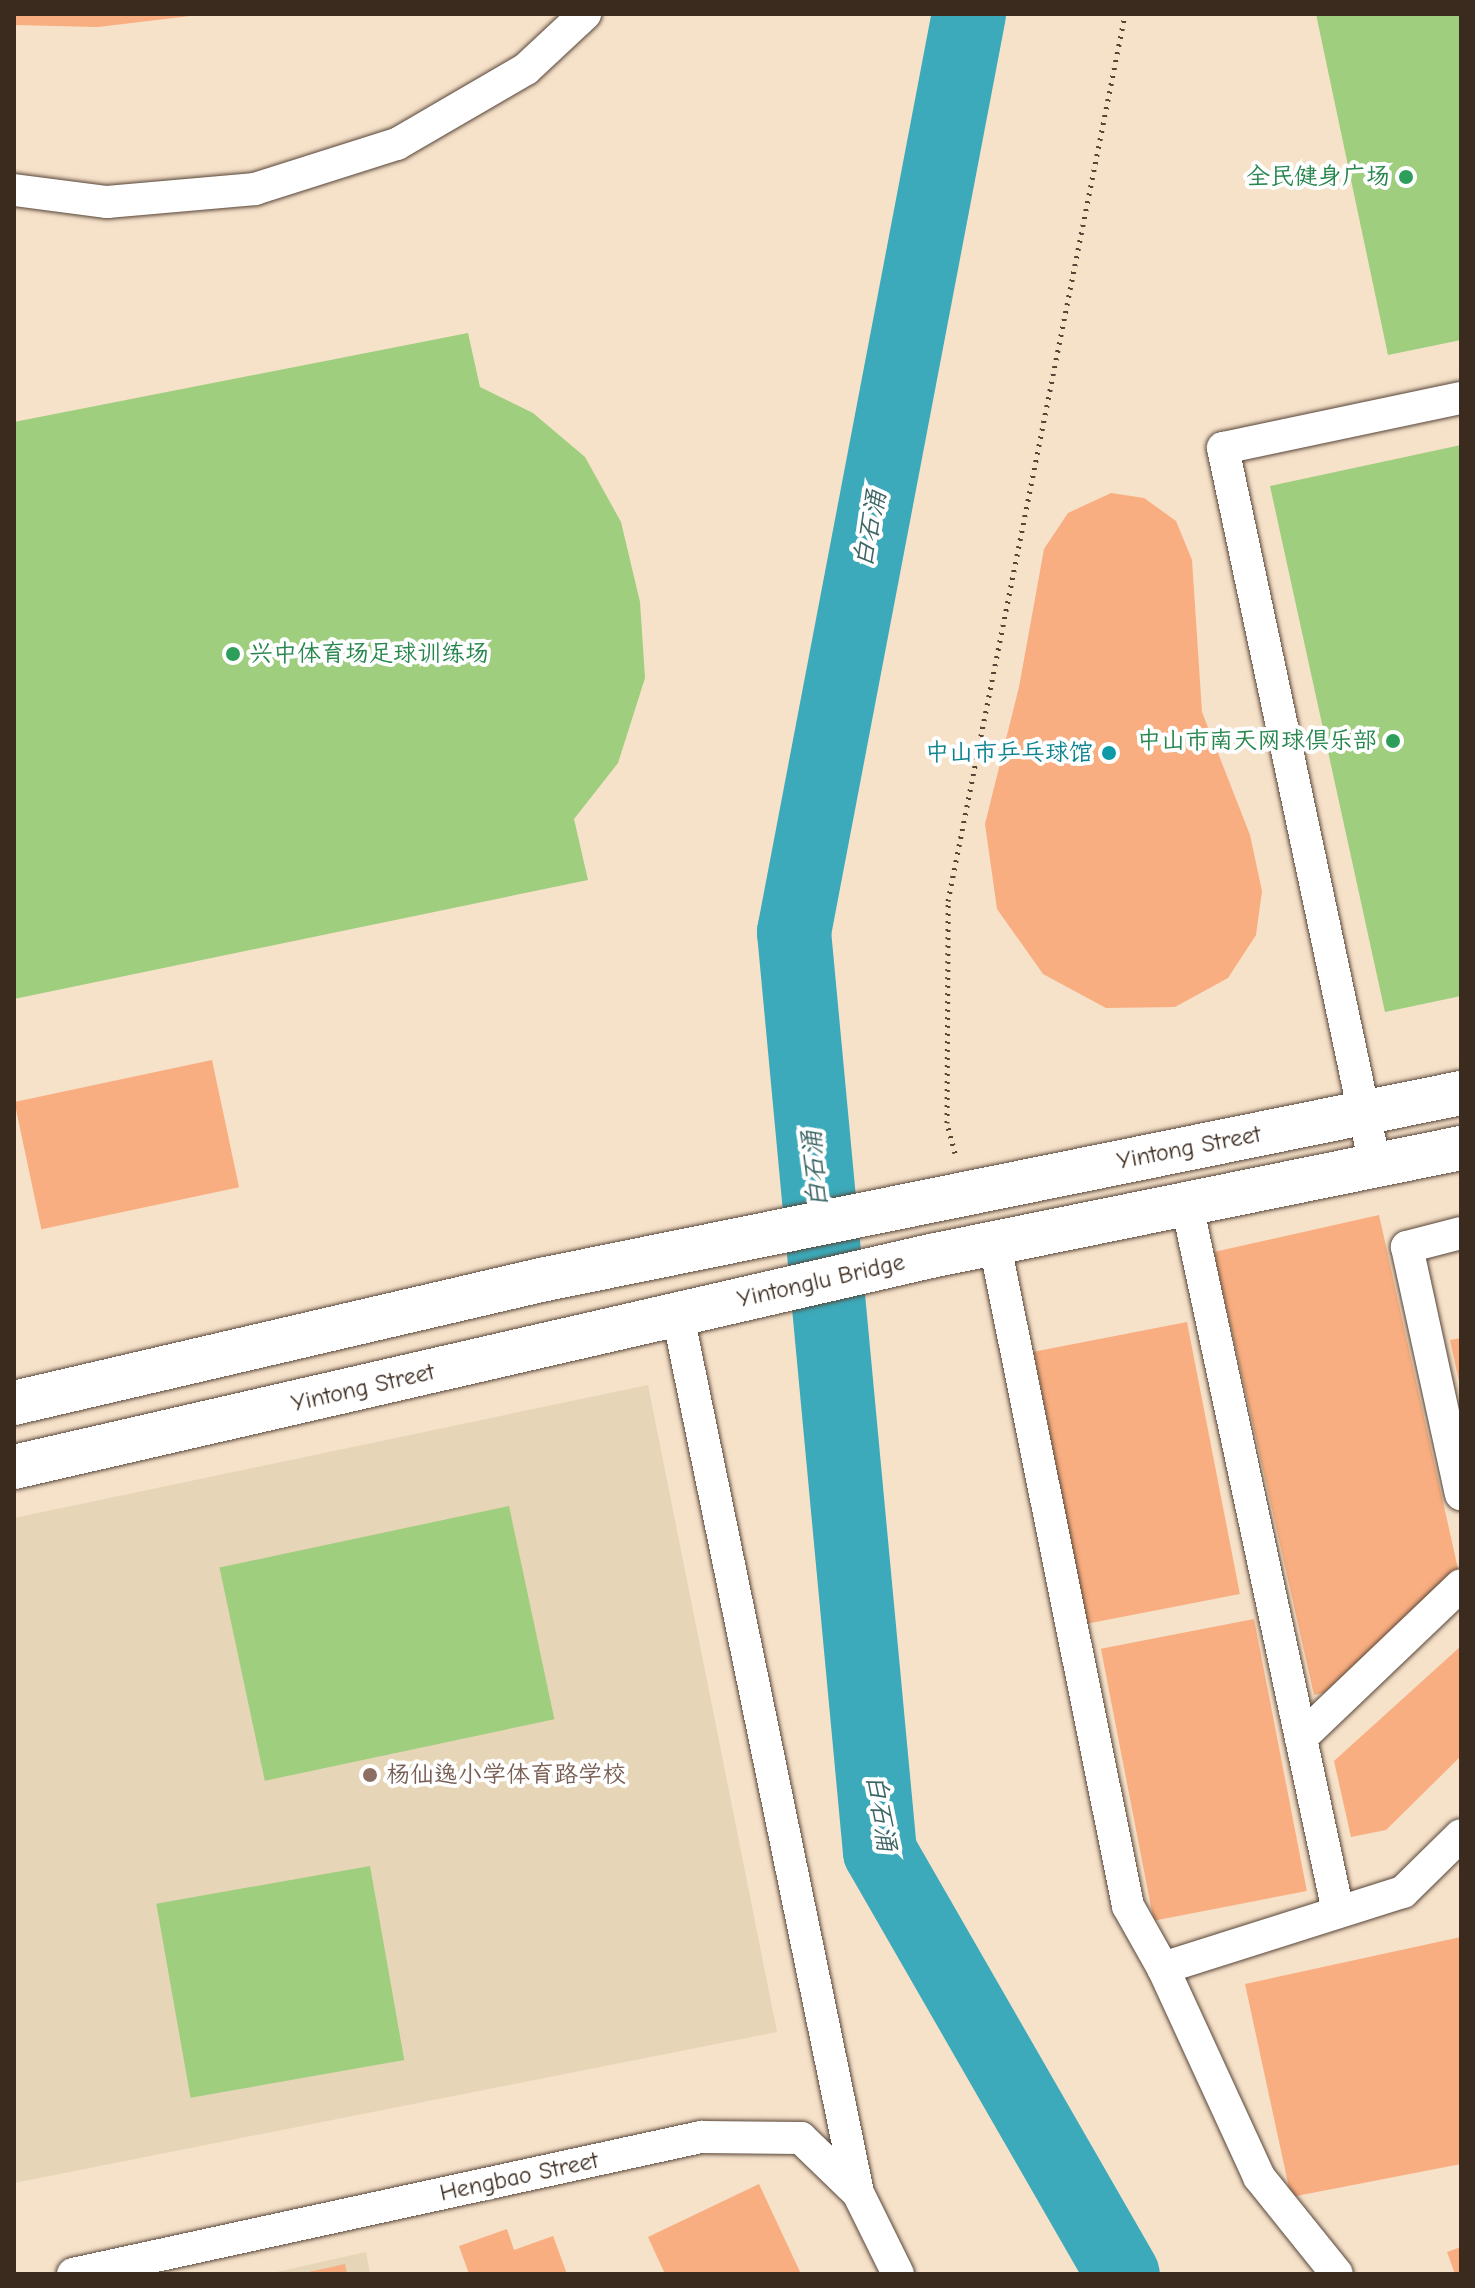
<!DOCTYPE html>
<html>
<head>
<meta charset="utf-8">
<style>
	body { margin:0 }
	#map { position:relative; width:1475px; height:2288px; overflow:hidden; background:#f6e1c9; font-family:"Comic Neue","LXGW WenKai TC",sans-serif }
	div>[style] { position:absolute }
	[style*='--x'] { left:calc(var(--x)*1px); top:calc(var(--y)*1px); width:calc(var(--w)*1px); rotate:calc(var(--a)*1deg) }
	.built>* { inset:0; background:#e7d5b7 }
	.green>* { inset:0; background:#9ece7e; transform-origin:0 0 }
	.river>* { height:74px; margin:-37px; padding:0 37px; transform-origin:37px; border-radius:37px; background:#3caaba }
	.building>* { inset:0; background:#f8ae80; transform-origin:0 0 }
	.path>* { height:5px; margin-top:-2.5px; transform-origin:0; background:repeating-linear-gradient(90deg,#574538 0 2px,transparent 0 8px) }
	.roads { filter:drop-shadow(0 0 2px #574538) drop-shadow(0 0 2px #574538) }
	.street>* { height:32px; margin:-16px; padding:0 16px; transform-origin:16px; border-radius:16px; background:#fff }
	.secondary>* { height:44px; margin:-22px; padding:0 22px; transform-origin:22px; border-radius:22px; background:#fff }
	.dots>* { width:22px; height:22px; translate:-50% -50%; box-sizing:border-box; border:4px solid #fff; border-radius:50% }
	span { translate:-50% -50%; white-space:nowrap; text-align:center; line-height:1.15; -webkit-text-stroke:8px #fff; paint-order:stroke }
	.leisure-label { font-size:24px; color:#27864d }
	.right { translate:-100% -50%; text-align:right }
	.left { translate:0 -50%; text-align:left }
	.culture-label { font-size:24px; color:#0d838f }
	.street-label { font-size:24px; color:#3b2a1e }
	.education-label { font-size:24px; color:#785e54 }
	.water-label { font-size:26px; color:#3b6464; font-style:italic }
	.frame { position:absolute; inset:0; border:16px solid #3b2a1e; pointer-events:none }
</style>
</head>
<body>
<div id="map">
	<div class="built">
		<i style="clip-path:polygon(648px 1385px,777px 2032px,14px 2183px,14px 1518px)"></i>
		<i style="clip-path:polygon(366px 2252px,370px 2274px,268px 2274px)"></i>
	</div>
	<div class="green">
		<i style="clip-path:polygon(1316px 14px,1461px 14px,1461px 340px,1388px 355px)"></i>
		<i style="clip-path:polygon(468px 333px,480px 387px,533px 413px,585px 457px,621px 522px,640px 602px,645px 678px,618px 763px,574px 819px,588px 880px,14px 999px,14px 422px)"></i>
		<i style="clip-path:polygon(1461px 445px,1461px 996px,1385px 1012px,1270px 486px)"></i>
		<i style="left:509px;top:1506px;width:218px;height:296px;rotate:78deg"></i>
		<i style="left:370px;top:1866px;width:197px;height:217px;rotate:80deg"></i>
	</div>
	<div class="river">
		<i style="--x:969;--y:14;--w:935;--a:100.79"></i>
		<i style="--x:794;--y:932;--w:924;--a:84.66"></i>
		<i style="--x:880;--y:1852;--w:487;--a:60.1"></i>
	</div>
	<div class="building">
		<i style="clip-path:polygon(14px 14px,190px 14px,190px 16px,98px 27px,14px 25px)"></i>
		<i style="clip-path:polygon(1111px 493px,1144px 498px,1176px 521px,1192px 560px,1202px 712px,1250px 835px,1262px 891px,1256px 935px,1228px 978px,1175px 1007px,1106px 1008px,1043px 974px,997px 909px,985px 824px,1019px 687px,1044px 549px,1068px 513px)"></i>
		<i style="left:212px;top:1060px;width:130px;height:202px;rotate:78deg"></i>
		<i style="clip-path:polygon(1379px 1215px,1458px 1569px,1337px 1690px,1314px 1695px,1214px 1252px)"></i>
		<i style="left:1187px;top:1322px;width:277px;height:156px;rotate:79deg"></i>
		<i style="clip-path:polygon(1461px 1338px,1461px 1386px,1460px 1386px,1450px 1340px)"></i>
		<i style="left:1254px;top:1619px;width:277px;height:156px;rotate:79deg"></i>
		<i style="clip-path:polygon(1461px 1646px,1461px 1756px,1386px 1830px,1351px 1837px,1334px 1761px)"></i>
		<i style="clip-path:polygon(1461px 1937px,1461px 2164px,1291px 2197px,1245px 1984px)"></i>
		<i style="clip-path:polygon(759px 2184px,801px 2274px,665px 2274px,648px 2237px)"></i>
		<i style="clip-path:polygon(507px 2229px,514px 2250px,553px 2236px,567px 2274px,469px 2274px,459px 2246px)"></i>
		<i style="clip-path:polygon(1461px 2247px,1461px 2274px,1455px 2274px,1447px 2252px)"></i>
		<i style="clip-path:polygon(345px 2264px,347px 2274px,304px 2274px,304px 2273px)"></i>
	</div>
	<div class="path">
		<i style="--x:955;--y:1153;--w:31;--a:-105"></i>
		<i style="--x:947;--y:1123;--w:222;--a:-89.7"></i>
		<i style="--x:948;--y:901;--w:904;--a:-78.71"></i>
	</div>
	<div class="roads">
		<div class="street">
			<i style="--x:14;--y:190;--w:94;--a:7.4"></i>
			<i style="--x:107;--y:202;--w:149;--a:-5"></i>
			<i style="--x:255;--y:189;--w:149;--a:-17.6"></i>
			<i style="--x:397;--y:144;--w:149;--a:-30.2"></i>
			<i style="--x:526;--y:69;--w:81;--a:-43"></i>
			<i style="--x:1375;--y:1165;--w:733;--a:-101.97"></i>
			<i style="--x:1223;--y:448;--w:243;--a:-11.9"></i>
			<i style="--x:1187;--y:1205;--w:723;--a:77.94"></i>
			<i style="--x:1461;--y:1233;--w:56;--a:165.5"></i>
			<i style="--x:1407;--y:1247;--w:253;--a:77.7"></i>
			<i style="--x:995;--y:1245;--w:674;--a:78.62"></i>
			<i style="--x:1128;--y:1906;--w:71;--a:60.6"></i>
			<i style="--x:1163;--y:1968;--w:230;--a:65.3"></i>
			<i style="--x:1259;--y:2177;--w:124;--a:51.2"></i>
			<i style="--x:678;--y:1316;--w:895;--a:78.4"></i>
			<i style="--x:1301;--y:1738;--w:221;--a:-43.7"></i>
			<i style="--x:1163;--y:1968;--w:252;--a:-17.6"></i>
			<i style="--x:1403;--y:1892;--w:81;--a:-44.5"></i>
			<i style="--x:73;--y:2274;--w:643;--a:-12.31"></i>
			<i style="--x:701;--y:2137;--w:100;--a:0.6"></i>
			<i style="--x:801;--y:2138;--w:79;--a:44"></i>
			<i style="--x:858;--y:2193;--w:90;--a:63.7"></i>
		</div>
		<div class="secondary">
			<i style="--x:14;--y:1403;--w:541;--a:-13.14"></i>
			<i style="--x:541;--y:1280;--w:939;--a:-11.49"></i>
			<i style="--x:14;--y:1467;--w:941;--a:-12.96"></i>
			<i style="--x:931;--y:1256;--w:541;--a:-11.52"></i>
		</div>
	</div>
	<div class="dots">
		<i style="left:1406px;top:177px;background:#2e9e5b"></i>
		<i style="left:233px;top:654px;background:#2e9e5b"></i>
		<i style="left:1393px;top:741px;background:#2e9e5b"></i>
		<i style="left:1109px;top:753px;background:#0f9aa8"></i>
		<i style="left:370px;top:1775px;background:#8d6e63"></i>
	</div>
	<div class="leisure-label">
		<span class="right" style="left:1390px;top:177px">全民健身广场</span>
		<span class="left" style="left:249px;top:654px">兴中体育场足球训练场</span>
		<span class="right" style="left:1377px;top:741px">中山市南天网球俱乐部</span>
	</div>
	<div class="culture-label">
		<span class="right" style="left:1093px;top:753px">中山市乒乓球馆</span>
	</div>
	<div class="street-label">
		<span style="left:1189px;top:1148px;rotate:-11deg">Yintong Street</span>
		<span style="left:821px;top:1281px;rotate:-13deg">Yintonglu Bridge</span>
		<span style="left:363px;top:1388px;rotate:-13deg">Yintong Street</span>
		<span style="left:519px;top:2177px;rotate:-12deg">Hengbao Street</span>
	</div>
	<div class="education-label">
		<span class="left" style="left:386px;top:1775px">杨仙逸小学体育路学校</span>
	</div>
	<div class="water-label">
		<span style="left:871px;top:529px;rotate:-79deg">白石涌</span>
		<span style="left:816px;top:1169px;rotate:-95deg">白石涌</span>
		<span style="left:880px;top:1813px;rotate:81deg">白石涌</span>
	</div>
	<div class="frame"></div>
</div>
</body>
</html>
